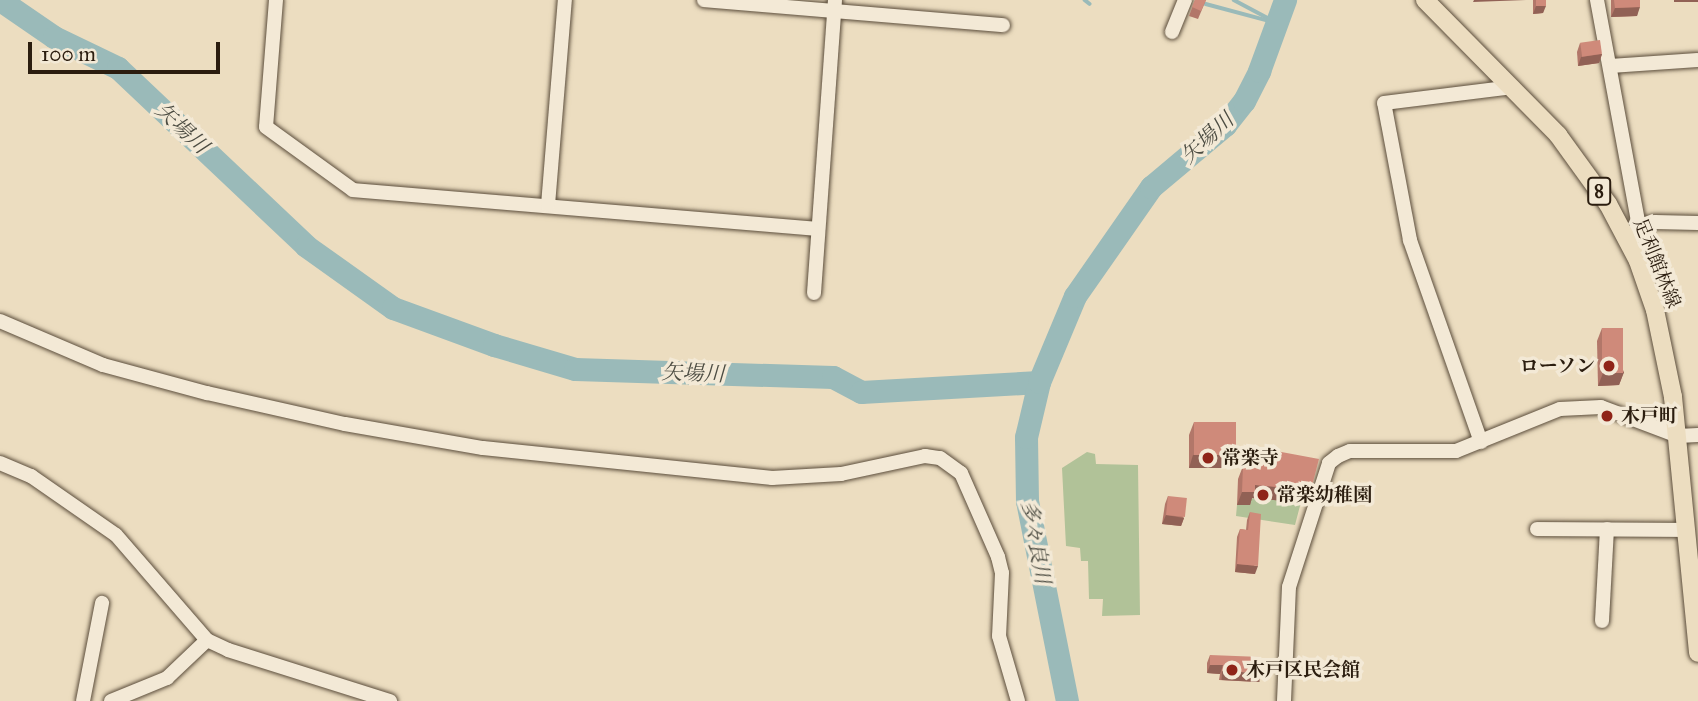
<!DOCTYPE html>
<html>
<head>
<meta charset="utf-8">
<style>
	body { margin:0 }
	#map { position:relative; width:1698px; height:701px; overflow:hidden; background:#ecddc0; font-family:"IM FELL Great Primer","Noto Serif JP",serif }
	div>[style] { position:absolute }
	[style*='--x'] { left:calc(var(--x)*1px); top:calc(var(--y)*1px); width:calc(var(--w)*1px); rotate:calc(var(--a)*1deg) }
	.green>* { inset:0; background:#b1c298 }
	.stream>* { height:3.5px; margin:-1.75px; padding:0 1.75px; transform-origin:1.75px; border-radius:1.75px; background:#9abab9 }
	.river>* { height:23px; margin:-11.5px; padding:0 11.5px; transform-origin:11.5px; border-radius:11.5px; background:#9abab9 }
	.roads { filter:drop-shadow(0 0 2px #5b4d3b) drop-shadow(0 0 2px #5b4d3b) }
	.minor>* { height:14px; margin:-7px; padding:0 7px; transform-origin:7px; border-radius:7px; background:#f3e9d6 }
	.major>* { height:18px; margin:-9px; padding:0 9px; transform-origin:9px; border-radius:9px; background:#ecddc0 }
	.wall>* { inset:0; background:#b27769 }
	.shaded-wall>* { inset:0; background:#916155; transform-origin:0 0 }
	.building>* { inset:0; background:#cf8a7a; transform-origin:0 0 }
	.dots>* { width:19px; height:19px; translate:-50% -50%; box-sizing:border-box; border:4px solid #f3e9d6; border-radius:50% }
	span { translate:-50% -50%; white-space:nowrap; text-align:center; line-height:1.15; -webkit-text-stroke:7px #f3e9d6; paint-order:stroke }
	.shield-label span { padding:2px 5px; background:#f3e9d6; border:2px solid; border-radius:5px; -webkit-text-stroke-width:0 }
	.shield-label { font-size:18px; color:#2b1d0f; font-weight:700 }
	.street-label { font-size:19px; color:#2b1d0f }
	.poi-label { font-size:19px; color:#2b1d0f; font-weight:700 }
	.right { translate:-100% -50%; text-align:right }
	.left { translate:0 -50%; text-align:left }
	.water-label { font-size:21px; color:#4c4c42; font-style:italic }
	.scale { position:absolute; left:28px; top:42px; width:192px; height:32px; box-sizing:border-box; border:4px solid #2b1d0f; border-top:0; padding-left:9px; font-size:21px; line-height:24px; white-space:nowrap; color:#2b1d0f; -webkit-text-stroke:5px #f3e9d6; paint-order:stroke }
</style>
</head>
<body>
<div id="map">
	<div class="green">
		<i style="clip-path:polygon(1087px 452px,1095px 454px,1096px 464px,1138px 465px,1140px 615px,1102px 616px,1103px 599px,1089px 599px,1088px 561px,1081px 561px,1080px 548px,1066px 546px,1062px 468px)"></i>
		<i style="clip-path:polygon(1250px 498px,1301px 502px,1295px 525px,1236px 516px,1237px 505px,1250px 505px)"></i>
	</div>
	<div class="stream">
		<i style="--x:1085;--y:0;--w:6;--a:39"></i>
		<i style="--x:1234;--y:0;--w:40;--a:28"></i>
		<i style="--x:1206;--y:4;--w:73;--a:15"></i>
	</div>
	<div class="river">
		<i style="--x:0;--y:0;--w:65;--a:34.4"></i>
		<i style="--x:54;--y:37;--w:71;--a:25.8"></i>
		<i style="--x:118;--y:68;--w:259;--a:43.4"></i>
		<i style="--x:306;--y:246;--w:107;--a:35.5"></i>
		<i style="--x:393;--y:308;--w:108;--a:20.1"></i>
		<i style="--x:494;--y:345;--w:84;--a:16.5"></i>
		<i style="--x:575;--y:369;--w:258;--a:1.8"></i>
		<i style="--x:833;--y:377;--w:32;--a:28"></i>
		<i style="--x:861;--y:392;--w:178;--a:-3.2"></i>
		<i style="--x:1067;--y:701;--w:204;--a:-101.3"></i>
		<i style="--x:1027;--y:501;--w:64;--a:-90.9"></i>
		<i style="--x:1026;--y:437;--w:57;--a:-76.7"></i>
		<i style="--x:1039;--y:382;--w:93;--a:-67.3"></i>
		<i style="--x:1075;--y:296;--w:133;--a:-55.1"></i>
		<i style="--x:1151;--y:187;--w:97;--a:-40"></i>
		<i style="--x:1225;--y:125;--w:31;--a:-52"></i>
		<i style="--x:1244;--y:101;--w:34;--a:-63"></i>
		<i style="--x:1259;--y:71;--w:76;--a:-69.9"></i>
	</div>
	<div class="roads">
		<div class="minor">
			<i style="--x:276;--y:0;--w:127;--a:94.5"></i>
			<i style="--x:266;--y:127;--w:107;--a:35.9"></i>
			<i style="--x:353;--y:190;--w:466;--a:4.8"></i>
			<i style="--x:704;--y:0;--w:300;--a:4.8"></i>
			<i style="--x:1597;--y:0;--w:230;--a:79.5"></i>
			<i style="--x:1172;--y:32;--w:35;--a:-68"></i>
			<i style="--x:1610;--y:66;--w:88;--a:-3.9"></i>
			<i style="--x:548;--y:205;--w:206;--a:-85.3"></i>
			<i style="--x:1633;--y:232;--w:8;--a:-45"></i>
			<i style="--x:1639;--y:226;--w:16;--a:-14"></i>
			<i style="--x:1655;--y:222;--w:43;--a:1.3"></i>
			<i style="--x:814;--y:293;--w:294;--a:-85.9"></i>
			<i style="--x:0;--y:321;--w:112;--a:23.1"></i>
			<i style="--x:103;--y:365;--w:108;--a:15.1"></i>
			<i style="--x:207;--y:393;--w:141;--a:12.7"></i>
			<i style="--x:345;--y:424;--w:140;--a:9.9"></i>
			<i style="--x:483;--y:448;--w:291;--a:5.9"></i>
			<i style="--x:772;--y:478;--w:69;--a:-3.3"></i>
			<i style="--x:841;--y:474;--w:86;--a:-12.1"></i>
			<i style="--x:925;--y:456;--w:15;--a:8"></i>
			<i style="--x:940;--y:458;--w:26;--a:36"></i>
			<i style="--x:961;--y:473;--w:92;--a:66.2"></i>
			<i style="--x:998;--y:557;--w:16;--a:76"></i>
			<i style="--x:1002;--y:573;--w:63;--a:92.7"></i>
			<i style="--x:999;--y:636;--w:68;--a:73.7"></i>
			<i style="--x:1481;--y:442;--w:214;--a:-109.4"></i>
			<i style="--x:1410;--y:240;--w:139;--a:-100.7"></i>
			<i style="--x:1384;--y:103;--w:130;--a:-7.1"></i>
			<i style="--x:0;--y:463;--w:34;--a:23"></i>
			<i style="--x:31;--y:476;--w:103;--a:34.8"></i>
			<i style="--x:116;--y:535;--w:139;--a:49.1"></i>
			<i style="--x:207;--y:640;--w:23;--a:25"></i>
			<i style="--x:228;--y:650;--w:170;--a:17.5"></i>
			<i style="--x:1537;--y:529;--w:150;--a:0.4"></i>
			<i style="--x:1602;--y:621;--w:92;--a:-86.9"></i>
			<i style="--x:83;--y:701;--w:100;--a:-79"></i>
			<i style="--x:111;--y:701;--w:61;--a:-22.3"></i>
			<i style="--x:167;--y:678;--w:55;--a:-43.5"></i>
			<i style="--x:1284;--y:701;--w:114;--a:-87.5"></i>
			<i style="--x:1289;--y:587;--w:130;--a:-72.1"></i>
			<i style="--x:1329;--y:463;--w:11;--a:-38"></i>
			<i style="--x:1338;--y:456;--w:13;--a:-23"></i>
			<i style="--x:1350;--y:451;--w:106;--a:0"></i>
			<i style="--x:1456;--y:451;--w:112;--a:-22"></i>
			<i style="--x:1560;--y:409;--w:41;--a:-2.8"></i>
			<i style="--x:1601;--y:407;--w:82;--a:20.6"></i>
			<i style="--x:1678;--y:436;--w:20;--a:-3"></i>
		</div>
		<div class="major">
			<i style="--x:1425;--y:0;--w:190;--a:45.4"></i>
			<i style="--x:1558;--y:135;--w:85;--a:54.1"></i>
			<i style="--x:1608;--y:204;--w:64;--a:62.2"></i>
			<i style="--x:1638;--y:261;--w:52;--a:70.9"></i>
			<i style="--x:1655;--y:310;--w:89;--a:78.3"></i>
			<i style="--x:1673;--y:397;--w:257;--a:84.4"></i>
		</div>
	</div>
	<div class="wall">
		<i style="clip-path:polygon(1195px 0,1206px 0,1198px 19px,1189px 16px)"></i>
		<i style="clip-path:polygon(1533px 0,1546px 0,1543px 13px,1533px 14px)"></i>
		<i style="clip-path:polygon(1611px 0,1640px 0,1637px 16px,1611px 17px)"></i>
		<i style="clip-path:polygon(1580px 43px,1602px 54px,1599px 63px,1578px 66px,1577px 52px)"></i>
		<i style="clip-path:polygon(1602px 328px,1624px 372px,1619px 385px,1598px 386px,1597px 341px)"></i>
		<i style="clip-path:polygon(1194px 422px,1231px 468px,1189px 468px,1189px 435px)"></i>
		<i style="clip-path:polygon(1266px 456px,1311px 490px,1306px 503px,1252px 498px,1250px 505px,1237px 505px,1238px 479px,1243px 466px,1263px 465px)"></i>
		<i style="clip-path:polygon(1168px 496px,1184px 518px,1181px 526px,1162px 524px,1165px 504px)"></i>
		<i style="clip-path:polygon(1250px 512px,1255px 574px,1235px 572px,1237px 537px,1240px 529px,1246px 530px,1247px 520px)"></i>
		<i style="clip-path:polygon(1210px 655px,1257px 682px,1219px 680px,1220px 674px,1207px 673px,1207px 663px)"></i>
	</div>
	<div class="shaded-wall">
		<i style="clip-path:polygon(1474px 0,1526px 0,1473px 2px)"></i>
		<i style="left:1674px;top:0;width:24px;height:2px"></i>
		<i style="clip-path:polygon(1536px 6px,1546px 6px,1543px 13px,1533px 14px)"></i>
		<i style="clip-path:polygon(1640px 7px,1637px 16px,1611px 17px,1615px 8px)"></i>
		<i style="clip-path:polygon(1602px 54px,1599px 63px,1578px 66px,1581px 57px)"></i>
		<i style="clip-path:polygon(1624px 372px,1619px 385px,1598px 386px,1603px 373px)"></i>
		<i style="clip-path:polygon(1193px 455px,1236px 455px,1231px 468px,1189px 468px)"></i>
		<i style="clip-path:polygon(1255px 485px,1311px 490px,1306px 503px,1252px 498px,1250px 505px,1237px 505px,1242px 492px)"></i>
		<i style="clip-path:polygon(1166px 515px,1184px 518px,1181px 526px,1162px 524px)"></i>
		<i style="clip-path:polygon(1237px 564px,1258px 566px,1255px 574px,1235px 572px)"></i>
		<i style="clip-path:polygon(1210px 665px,1223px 665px,1220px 674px,1207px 673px)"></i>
		<i style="left:1222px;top:671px;width:38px;height:9px;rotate:3deg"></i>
	</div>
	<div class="building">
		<i style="clip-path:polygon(1195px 0,1206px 0,1201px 11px,1192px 7px)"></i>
		<i style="left:1536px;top:0;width:10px;height:6px"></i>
		<i style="clip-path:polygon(1614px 0,1640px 0,1640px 7px,1615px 8px)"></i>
		<i style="left:1600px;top:40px;width:14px;height:20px;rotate:82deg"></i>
		<i style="left:1602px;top:328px;width:21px;height:45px"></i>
		<i style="left:1194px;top:422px;width:42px;height:33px"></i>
		<i style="clip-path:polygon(1276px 451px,1319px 459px,1311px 490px,1255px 485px,1255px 492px,1242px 492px,1243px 466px,1265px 464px,1266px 456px)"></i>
		<i style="left:1168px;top:496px;width:19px;height:19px;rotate:6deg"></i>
		<i style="clip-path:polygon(1250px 512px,1261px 514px,1258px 566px,1237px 564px,1240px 529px,1248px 530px)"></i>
		<i style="clip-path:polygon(1210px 655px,1261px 657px,1260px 673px,1222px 671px,1223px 665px,1210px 665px)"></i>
	</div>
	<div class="dots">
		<i style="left:1609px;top:366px;background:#8f2418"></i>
		<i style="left:1607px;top:416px;background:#8f2418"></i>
		<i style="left:1208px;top:458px;background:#8f2418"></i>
		<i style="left:1263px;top:495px;background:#8f2418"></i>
		<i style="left:1232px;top:670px;background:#8f2418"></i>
	</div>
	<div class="shield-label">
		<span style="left:1599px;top:191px">8</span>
	</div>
	<div class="street-label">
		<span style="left:1657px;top:263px;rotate:68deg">足利館林線</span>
	</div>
	<div class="poi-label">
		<span class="right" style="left:1595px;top:366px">ローソン</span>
		<span class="left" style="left:1621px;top:416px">木戸町</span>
		<span class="left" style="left:1222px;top:458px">常楽寺</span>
		<span class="left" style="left:1277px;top:495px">常楽幼稚園</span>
		<span class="left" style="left:1246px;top:670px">木戸区民会館</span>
	</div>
	<div class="water-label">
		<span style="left:182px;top:128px;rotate:43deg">矢場川</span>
		<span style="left:1207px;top:138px;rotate:-43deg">矢場川</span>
		<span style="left:693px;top:373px;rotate:2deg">矢場川</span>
		<span style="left:1036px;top:542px;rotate:80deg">多々良川</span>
	</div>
	<div class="scale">100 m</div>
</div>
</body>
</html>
